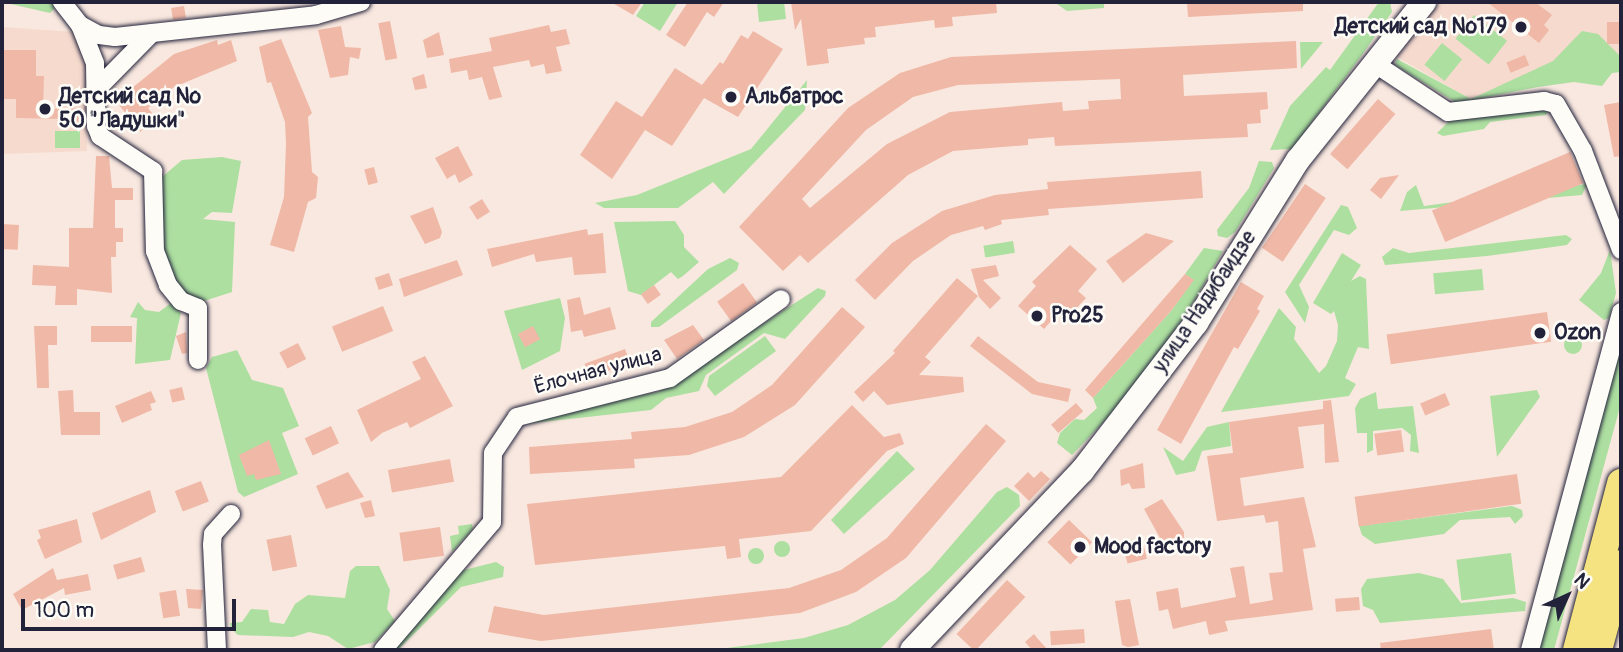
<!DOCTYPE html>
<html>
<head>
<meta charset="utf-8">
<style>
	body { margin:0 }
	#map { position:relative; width:1623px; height:652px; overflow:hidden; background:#f9e8df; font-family:Pangolin,sans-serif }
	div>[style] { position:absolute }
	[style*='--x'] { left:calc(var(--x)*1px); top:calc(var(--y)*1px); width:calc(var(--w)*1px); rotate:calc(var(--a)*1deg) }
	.built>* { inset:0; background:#f6dace }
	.green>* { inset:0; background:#addfa0; transform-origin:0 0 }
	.round { border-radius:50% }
	.building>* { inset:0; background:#f0b8a6; transform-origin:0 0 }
	.roads { filter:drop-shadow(0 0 2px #22223b) drop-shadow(0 0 2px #22223b) }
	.minor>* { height:18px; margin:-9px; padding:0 9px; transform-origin:9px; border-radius:9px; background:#fdfcf7 }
	.secondary>* { height:24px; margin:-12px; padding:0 12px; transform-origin:12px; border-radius:12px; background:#fdfcf7 }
	.trunk>* { height:28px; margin:-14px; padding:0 14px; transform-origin:14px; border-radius:14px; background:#f5e382 }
	.dots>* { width:19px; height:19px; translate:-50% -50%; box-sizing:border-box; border:4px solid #fdfcf7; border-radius:50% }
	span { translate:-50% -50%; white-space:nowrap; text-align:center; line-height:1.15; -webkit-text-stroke:5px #fdfcf7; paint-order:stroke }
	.poi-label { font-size:21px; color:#22223b; font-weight:700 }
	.right { translate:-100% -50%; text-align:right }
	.left { translate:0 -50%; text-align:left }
	.street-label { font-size:21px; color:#22223b }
	.frame { position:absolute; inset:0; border:4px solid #22223b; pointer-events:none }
	.north { position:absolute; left:1532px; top:561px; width:70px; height:70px; -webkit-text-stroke:5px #fdfcf7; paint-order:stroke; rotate:45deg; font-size:19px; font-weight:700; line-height:28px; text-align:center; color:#22223b }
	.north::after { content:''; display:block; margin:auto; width:24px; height:32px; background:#22223b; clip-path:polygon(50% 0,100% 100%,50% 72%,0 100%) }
	.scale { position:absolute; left:21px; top:599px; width:215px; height:32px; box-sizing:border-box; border:4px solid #22223b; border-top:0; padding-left:9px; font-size:21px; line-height:24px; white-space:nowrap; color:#22223b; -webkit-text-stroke:5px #fdfcf7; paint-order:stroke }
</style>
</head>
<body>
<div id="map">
	<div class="built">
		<i style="clip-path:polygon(1440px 2px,1621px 2px,1621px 54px,1595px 53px,1550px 64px,1471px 99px,1397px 57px)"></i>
		<i style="clip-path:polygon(2px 27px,74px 32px,88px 68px,87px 151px,2px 154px)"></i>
	</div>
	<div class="green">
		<i style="clip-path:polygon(2px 2px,53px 2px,55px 8px,50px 13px)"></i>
		<i style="clip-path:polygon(645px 2px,678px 2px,660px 31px,636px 16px)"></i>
		<i style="clip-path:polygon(757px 2px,784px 2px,786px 19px,759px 22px)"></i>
		<i style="clip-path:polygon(1054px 2px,1104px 2px,1104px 8px,1067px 11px)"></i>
		<i style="clip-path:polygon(1379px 2px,1390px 2px,1392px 12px,1362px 55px,1292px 149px,1270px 150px,1290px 106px,1326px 67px,1330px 70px)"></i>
		<i style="left:1474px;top:15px;width:42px;height:30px;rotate:38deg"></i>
		<i style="clip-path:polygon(1582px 31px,1598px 34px,1621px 57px,1621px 72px,1612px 73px,1602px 86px,1574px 82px,1538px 87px,1457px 103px,1395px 65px,1397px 59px,1471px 99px,1553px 61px)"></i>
		<i style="clip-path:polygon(1300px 42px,1323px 42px,1301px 69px)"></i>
		<i style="left:1442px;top:43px;width:26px;height:28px;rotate:39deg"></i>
		<i style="clip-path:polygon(807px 80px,805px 110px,724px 194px,713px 182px,678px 208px,604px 208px,595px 203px,637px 195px,751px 149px)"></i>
		<i style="clip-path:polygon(1544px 108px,1549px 110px,1546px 115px,1490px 122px,1484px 129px,1443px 136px,1437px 133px,1450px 120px)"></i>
		<i style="left:80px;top:131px;width:17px;height:25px;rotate:90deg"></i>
		<i style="clip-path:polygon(222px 157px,241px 161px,232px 213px,212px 212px,203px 219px,235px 222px,232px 292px,201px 302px,190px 298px,174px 282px,161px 247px,162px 177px,182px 160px)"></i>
		<i style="clip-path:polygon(1259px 161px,1272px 162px,1274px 168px,1235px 232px,1227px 238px,1218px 236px,1217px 230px,1249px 188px)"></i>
		<i style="clip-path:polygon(1587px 184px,1582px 195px,1400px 211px,1407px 192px,1416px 185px,1424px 206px)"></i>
		<i style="clip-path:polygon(1341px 205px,1348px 207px,1357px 228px,1349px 235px,1334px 230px,1299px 285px,1309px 307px,1305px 323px,1285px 292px)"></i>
		<i style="clip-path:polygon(675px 221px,684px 235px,684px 247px,699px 262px,683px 276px,678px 279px,671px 272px,641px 295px,628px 291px,614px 222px)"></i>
		<i style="clip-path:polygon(1566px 235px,1572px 239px,1567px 245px,1487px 256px,1385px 265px,1382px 257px,1393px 248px,1409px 253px)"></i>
		<i style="left:1013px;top:241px;width:12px;height:30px;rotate:81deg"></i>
		<i style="clip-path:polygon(1204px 248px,1223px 251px,1186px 315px,1122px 403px,1072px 455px,1057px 443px,1060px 433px,1075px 419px,1084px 420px,1097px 408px,1093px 398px,1171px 311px,1193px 280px,1185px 274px)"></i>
		<i style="clip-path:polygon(1610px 250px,1616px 293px,1609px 318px,1604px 320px,1579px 300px,1601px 273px)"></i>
		<i style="clip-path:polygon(1342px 253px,1361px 265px,1351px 281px,1360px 276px,1366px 279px,1369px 349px,1358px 347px,1345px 378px,1356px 384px,1349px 396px,1221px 412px,1279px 308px,1296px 327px,1294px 339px,1319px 373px,1326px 366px,1337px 341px,1338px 325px,1334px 311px,1331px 314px,1313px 303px)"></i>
		<i style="clip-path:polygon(730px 258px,739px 263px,737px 270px,659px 327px,651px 327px,651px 322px,708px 269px)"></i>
		<i style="left:1482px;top:269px;width:21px;height:49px;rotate:85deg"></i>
		<i style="clip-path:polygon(818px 288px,826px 291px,825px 296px,785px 339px,764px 333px,706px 375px,699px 391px,666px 398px,651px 410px,524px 424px,606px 400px,658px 392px)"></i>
		<i style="clip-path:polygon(560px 298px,565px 318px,560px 351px,522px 370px,504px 311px)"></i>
		<i style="clip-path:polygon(138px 302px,145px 310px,159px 312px,171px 303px,181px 313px,170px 360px,135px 364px,137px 318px,130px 317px)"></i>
		<i style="clip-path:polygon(765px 336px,776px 351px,715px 396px,707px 386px,709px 376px)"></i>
		<i class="round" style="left:1564px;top:336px;width:18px;height:18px"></i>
		<i style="clip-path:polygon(1621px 337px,1621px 403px,1554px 650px,1538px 650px)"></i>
		<i style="clip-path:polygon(237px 350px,252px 380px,283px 388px,299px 426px,282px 433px,298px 474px,244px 497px,238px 492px,206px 368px,212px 357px)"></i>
		<i style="clip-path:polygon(1537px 390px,1540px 397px,1497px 457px,1490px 396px)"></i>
		<i style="clip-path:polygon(1376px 392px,1378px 409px,1413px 406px,1419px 453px,1410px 451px,1411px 435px,1402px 428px,1373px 431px,1373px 450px,1367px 453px,1367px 433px,1357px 433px,1355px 408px,1360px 399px)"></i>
		<i style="clip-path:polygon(1229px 422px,1231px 446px,1202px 451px,1195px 471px,1176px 475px,1163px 447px,1183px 461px,1207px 427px)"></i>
		<i style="clip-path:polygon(897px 451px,915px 469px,844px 534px,831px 520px)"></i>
		<i style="clip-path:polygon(1007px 487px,1019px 495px,1020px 506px,879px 650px,711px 650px,804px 638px,848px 625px,895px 600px,930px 570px,997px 492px)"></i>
		<i style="clip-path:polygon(1512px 506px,1522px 510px,1523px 516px,1515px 524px,1510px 517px,1460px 520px,1444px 534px,1375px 544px,1362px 535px,1359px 526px)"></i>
		<i style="clip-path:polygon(472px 524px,473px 529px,452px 552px,450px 536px,459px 534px,458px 526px)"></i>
		<i class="round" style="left:774px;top:541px;width:16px;height:16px"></i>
		<i class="round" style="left:748px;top:548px;width:16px;height:16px"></i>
		<i style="left:1511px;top:553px;width:41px;height:55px;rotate:83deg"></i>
		<i style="clip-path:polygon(496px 562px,504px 567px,503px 577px,461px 587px,398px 650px,387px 650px,456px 572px)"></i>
		<i style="clip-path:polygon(356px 566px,379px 566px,390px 590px,387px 609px,395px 621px,375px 642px,348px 649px,328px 636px,309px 632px,293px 637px,238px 635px,231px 629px,230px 623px,242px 622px,251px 609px,268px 610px,270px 622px,284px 624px,295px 604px,308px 595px,345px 598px,350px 571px)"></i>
		<i style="clip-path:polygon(1419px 573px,1443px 579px,1461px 603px,1513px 598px,1526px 602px,1525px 611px,1380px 623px,1373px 610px,1363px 606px,1361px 589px,1367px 579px)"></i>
	</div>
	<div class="building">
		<i style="clip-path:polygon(611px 2px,642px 2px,633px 15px)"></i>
		<i style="clip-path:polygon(688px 2px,724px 2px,714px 17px,707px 12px,685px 47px,666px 35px)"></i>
		<i style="clip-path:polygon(791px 2px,996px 2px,997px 13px,952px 17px,953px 26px,935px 28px,934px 20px,875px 27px,876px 37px,864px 38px,865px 44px,827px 49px,829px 63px,807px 66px,801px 19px,795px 30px)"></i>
		<i style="clip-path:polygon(1187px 2px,1303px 2px,1303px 11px,1188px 17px)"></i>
		<i style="clip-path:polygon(1487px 2px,1535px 2px,1552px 15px,1544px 25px,1549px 30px,1539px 43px)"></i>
		<i style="left:184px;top:6px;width:12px;height:13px;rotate:81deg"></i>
		<i style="left:390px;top:21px;width:38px;height:12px;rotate:79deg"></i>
		<i style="left:1607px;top:22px;width:14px;height:22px"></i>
		<i style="clip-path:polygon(549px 25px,551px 32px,566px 29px,570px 44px,556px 47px,562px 71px,546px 74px,544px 64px,531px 67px,529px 60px,493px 67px,502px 97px,489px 100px,482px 77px,469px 80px,467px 70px,451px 73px,449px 59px,492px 51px,489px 38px)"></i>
		<i style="clip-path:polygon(341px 26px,345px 47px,361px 48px,359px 59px,350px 57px,348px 75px,330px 78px,318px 30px)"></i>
		<i style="clip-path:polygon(753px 31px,783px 49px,738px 117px,704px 98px,672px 146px,645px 130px,612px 179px,580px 155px,616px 101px,642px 117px,675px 68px,702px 85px,720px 62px,723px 64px,741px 35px,748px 39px)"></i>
		<i style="clip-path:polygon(439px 32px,444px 55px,427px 58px,423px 40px)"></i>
		<i style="clip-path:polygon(281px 39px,312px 113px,308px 117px,312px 172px,318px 177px,316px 198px,308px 202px,294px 252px,270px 245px,284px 197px,286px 143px,285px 122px,271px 82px,267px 83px,259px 47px)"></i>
		<i style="clip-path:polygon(217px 40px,218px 45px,231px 40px,237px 61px,174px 87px,148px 108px,156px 118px,140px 132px,116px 101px,174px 54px)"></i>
		<i style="clip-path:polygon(evenodd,1296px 41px,1297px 68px,1183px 75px,1184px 96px,1267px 92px,1268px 109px,1260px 110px,1261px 123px,1247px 124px,1248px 137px,1055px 146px,1054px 137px,1028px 139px,1028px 145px,953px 151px,908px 175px,808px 263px,800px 255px,783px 271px,739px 227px,848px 108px,900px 73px,951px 57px,1296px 41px,1120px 79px,1121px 99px,1088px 101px,1089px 109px,1063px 111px,1062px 102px,950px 112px,887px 144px,810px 208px,802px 199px,866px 130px,913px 97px,958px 85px,1120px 79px)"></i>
		<i style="clip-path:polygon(2px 50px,36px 50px,36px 76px,44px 76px,43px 109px,79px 108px,79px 125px,64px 125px,64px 119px,16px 118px,16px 99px,2px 99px)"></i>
		<i style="left:1525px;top:55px;width:11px;height:20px;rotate:68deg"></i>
		<i style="clip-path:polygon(424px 74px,427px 88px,415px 90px,412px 78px)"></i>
		<i style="left:1378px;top:99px;width:23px;height:73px;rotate:41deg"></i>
		<i style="clip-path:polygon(1621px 102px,1621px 156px,1614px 157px,1604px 105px)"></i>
		<i style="clip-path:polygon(458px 146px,473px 175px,459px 183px,455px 174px,447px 179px,435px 158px)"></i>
		<i style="left:1570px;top:152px;width:34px;height:150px;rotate:67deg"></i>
		<i style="clip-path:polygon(96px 156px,109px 156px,112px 188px,133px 188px,133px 200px,115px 200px,115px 228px,123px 228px,123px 242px,116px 242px,116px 257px,111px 257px,112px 293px,77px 289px,77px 305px,55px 305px,56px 286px,32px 285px,33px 265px,69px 267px,69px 228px,93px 228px)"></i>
		<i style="left:374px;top:167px;width:16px;height:10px;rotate:76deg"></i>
		<i style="clip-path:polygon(1201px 171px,1203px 198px,1048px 209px,1049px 215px,1001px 220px,1002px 224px,985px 230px,983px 226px,951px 235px,913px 261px,875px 300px,855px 280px,892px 243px,942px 211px,995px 195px,1048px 189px,1047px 182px)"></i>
		<i style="clip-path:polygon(1399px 175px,1381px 199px,1370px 190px,1380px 178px)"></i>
		<i style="left:1305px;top:184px;width:25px;height:77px;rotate:34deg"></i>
		<i style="left:482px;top:199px;width:15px;height:15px;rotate:58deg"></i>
		<i style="clip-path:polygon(433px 207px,442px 232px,440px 238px,425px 244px,410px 216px)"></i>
		<i style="left:2px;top:224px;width:17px;height:25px;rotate:3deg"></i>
		<i style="clip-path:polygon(587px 229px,588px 235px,603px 233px,606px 273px,574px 275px,572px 257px,536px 262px,534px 254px,492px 267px,487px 249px)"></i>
		<i style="clip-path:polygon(1146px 233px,1174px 241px,1123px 283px,1106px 261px)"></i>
		<i style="clip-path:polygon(1070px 245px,1097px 269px,1078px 291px,1086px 298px,1072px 313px,1064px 306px,1044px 329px,1018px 306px,1036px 286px,1032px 282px)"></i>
		<i style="clip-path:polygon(457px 260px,463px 275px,404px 297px,399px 279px)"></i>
		<i style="clip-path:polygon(996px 265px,999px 276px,983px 280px,1001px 298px,990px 309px,979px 297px,971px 269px)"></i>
		<i style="left:389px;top:273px;width:13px;height:15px;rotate:72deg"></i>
		<i style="clip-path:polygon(1185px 274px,1194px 280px,1171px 311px,1093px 398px,1085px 390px)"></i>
		<i style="clip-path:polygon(957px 278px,978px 296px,925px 357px,931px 362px,919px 375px,963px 377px,964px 392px,887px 405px,874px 391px,863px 402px,854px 392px,895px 353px,893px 351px)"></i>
		<i style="clip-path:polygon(1241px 282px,1264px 296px,1257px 309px,1260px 311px,1238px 349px,1234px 347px,1181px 444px,1157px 430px)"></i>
		<i style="left:743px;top:283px;width:24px;height:32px;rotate:54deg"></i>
		<i style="left:654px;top:285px;width:12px;height:16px;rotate:55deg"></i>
		<i style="clip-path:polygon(580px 297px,584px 315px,610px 307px,616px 329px,584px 337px,582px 330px,571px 332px,567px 300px)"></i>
		<i style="left:383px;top:306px;width:27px;height:55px;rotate:68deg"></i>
		<i style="clip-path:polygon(842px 307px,865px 327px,795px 405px,744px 437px,689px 455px,634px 459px,635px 468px,530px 474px,529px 447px,632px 439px,631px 432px,685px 427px,732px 412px,772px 385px)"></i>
		<i style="left:1547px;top:312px;width:30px;height:162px;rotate:82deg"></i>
		<i style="clip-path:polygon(693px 325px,704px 340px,677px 359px,664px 340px)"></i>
		<i style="clip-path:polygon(34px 326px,57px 326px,57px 345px,48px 345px,49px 388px,37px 388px)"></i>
		<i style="left:91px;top:326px;width:41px;height:16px"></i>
		<i style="left:533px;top:326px;width:15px;height:17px;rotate:62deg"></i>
		<i style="clip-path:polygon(186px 332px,187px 353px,182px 354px,176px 336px)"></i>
		<i style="clip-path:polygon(978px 336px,1038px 382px,1071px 389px,1068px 402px,1032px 394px,970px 346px)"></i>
		<i style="left:298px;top:343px;width:18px;height:21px;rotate:63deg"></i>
		<i style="left:625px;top:349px;width:15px;height:43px;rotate:70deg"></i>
		<i style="clip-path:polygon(425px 356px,453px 406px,410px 428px,407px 422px,382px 433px,371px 442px,357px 410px,421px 379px,412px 362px)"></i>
		<i style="left:182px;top:387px;width:13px;height:13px;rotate:77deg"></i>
		<i style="clip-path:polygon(73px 390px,74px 412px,100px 412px,100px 435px,61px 435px,58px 391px)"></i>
		<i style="clip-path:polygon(151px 391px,156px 402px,150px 404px,152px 410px,122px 423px,115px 406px)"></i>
		<i style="left:1445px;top:393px;width:13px;height:27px;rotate:67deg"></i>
		<i style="clip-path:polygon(1331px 400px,1339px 462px,1325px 463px,1324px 424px,1298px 427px,1304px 468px,1240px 478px,1244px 506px,1304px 497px,1316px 547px,1303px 549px,1313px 610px,1225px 621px,1228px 631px,1209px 635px,1206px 621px,1173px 629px,1168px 609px,1159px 611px,1156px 592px,1178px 588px,1181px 608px,1236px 597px,1230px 568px,1244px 566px,1250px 604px,1273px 600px,1269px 573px,1283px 572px,1278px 521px,1266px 523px,1264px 515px,1217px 521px,1207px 456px,1233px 453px,1229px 422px,1323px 409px,1323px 401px)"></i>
		<i style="left:1076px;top:403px;width:11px;height:33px;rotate:49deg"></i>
		<i style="clip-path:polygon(852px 405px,884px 437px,900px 433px,904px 444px,887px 451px,811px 531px,739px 539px,741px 557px,727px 559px,725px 546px,535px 565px,527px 504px,781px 477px)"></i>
		<i style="clip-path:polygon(986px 424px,1006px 441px,906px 558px,856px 592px,800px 613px,541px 641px,488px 632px,494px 606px,544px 615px,789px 588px,841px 570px,887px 538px)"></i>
		<i style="left:331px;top:426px;width:19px;height:29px;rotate:65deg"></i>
		<i style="left:1401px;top:430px;width:22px;height:27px;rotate:82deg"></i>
		<i style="clip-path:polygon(269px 440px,281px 474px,256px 480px,254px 474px,247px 476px,239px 455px)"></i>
		<i style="left:450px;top:459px;width:23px;height:63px;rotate:80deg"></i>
		<i style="clip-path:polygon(1143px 463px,1145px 488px,1132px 489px,1129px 483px,1121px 486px,1120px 470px)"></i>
		<i style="clip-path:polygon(1041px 471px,1050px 479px,1029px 501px,1014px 486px,1028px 472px,1034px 478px)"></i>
		<i style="clip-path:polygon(348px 472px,364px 497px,326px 509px,316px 486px)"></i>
		<i style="left:1517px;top:474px;width:30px;height:164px;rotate:82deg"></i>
		<i style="left:201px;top:481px;width:22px;height:28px;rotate:69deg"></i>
		<i style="clip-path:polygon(150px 490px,156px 512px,101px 540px,92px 513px)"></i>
		<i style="clip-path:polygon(1162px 499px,1184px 532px,1184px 538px,1166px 549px,1144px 509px)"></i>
		<i style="clip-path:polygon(371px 500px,375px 516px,365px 518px,360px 503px)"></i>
		<i style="clip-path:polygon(77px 519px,82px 542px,45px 559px,37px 540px,41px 538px,38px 530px)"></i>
		<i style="left:1069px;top:520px;width:32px;height:31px;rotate:44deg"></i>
		<i style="left:440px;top:527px;width:29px;height:41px;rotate:82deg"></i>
		<i style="left:291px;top:535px;width:32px;height:25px;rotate:79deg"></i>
		<i style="left:1144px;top:547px;width:12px;height:20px;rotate:76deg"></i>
		<i style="left:141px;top:557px;width:15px;height:29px;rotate:74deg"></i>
		<i style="clip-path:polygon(53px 568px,57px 580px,88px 574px,91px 590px,65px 595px,64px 588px,22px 610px,13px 594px)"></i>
		<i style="left:1007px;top:580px;width:25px;height:74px;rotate:43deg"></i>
		<i style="clip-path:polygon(186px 589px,203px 590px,201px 609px,188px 608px)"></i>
		<i style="left:176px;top:590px;width:26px;height:17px;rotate:81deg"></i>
		<i style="left:1359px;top:597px;width:13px;height:24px;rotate:86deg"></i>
		<i style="clip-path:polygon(1130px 599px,1139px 645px,1128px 647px,1122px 645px,1115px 601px)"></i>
		<i style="left:1084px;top:629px;width:14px;height:34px;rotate:86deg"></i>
		<i style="clip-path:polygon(1491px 629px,1494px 650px,1381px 650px,1380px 643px)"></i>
		<i style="clip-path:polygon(1034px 634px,1038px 639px,1048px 650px,1032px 650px,1025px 642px)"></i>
	</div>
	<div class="roads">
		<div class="minor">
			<i style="--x:62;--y:2;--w:29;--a:52"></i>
			<i style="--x:80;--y:25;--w:41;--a:68.5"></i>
			<i style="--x:95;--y:63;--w:63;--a:89.1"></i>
			<i style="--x:96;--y:126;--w:11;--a:68"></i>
			<i style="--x:100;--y:136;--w:64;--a:33.4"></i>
			<i style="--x:153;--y:171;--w:80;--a:88.6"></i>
			<i style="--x:155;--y:251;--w:36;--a:69"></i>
			<i style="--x:168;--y:285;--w:21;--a:51"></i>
			<i style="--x:181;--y:301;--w:18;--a:22"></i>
			<i style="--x:198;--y:308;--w:52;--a:90"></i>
			<i style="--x:80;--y:25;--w:21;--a:28"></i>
			<i style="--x:99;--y:35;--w:16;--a:7"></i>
			<i style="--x:115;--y:37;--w:202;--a:-6.2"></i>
			<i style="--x:316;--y:15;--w:47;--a:-16.1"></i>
			<i style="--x:1377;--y:65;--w:85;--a:33.5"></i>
			<i style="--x:1448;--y:112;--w:97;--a:-6.5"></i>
			<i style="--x:1544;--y:101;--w:12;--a:14"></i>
			<i style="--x:1556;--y:104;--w:54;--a:60.1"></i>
			<i style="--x:1583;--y:151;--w:106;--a:69"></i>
			<i style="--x:95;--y:91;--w:81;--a:-45.5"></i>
			<i style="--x:217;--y:650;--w:105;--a:-92.7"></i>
			<i style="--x:212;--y:545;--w:11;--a:-85"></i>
			<i style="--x:213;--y:534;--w:27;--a:-48"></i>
			<i style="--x:383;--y:650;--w:168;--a:-49.6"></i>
			<i style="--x:492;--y:522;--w:69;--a:-89.2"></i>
			<i style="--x:493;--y:453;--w:43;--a:-56.3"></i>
			<i style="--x:517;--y:417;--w:158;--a:-14.3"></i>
			<i style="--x:670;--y:378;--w:136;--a:-35.4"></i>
			<i style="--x:1530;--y:650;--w:350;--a:-74.9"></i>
		</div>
		<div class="secondary">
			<i style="--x:912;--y:650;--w:247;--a:-46.5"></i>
			<i style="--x:1082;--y:471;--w:187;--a:-52.4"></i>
			<i style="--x:1196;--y:323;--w:192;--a:-58"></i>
			<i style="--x:1298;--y:160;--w:202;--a:-51.4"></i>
		</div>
		<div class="trunk">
			<i style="--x:1577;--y:650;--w:173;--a:-75.2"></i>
			<i style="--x:1598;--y:650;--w:89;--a:-75"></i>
		</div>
	</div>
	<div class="dots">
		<i style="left:1521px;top:27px;background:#22223b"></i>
		<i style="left:731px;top:97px;background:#22223b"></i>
		<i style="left:45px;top:109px;background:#22223b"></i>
		<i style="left:1037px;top:316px;background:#22223b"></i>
		<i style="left:1540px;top:333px;background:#22223b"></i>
		<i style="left:1080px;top:547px;background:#22223b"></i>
	</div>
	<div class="poi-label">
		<span class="right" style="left:1507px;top:27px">Детский сад №179</span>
		<span class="left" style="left:59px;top:109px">Детский сад №<br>50 "Ладушки"</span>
		<span class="left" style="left:745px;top:97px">Альбатрос</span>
		<span class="left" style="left:1051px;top:316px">Pro25</span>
		<span class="left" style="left:1554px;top:333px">Ozon</span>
		<span class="left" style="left:1094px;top:547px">Mood factory</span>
	</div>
	<div class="street-label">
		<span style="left:1205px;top:302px;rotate:-56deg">улица Надибаидзе</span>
		<span style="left:598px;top:371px;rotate:-15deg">Ёлочная улица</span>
	</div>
	<div class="frame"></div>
	<div class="north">N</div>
	<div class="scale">100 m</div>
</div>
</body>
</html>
